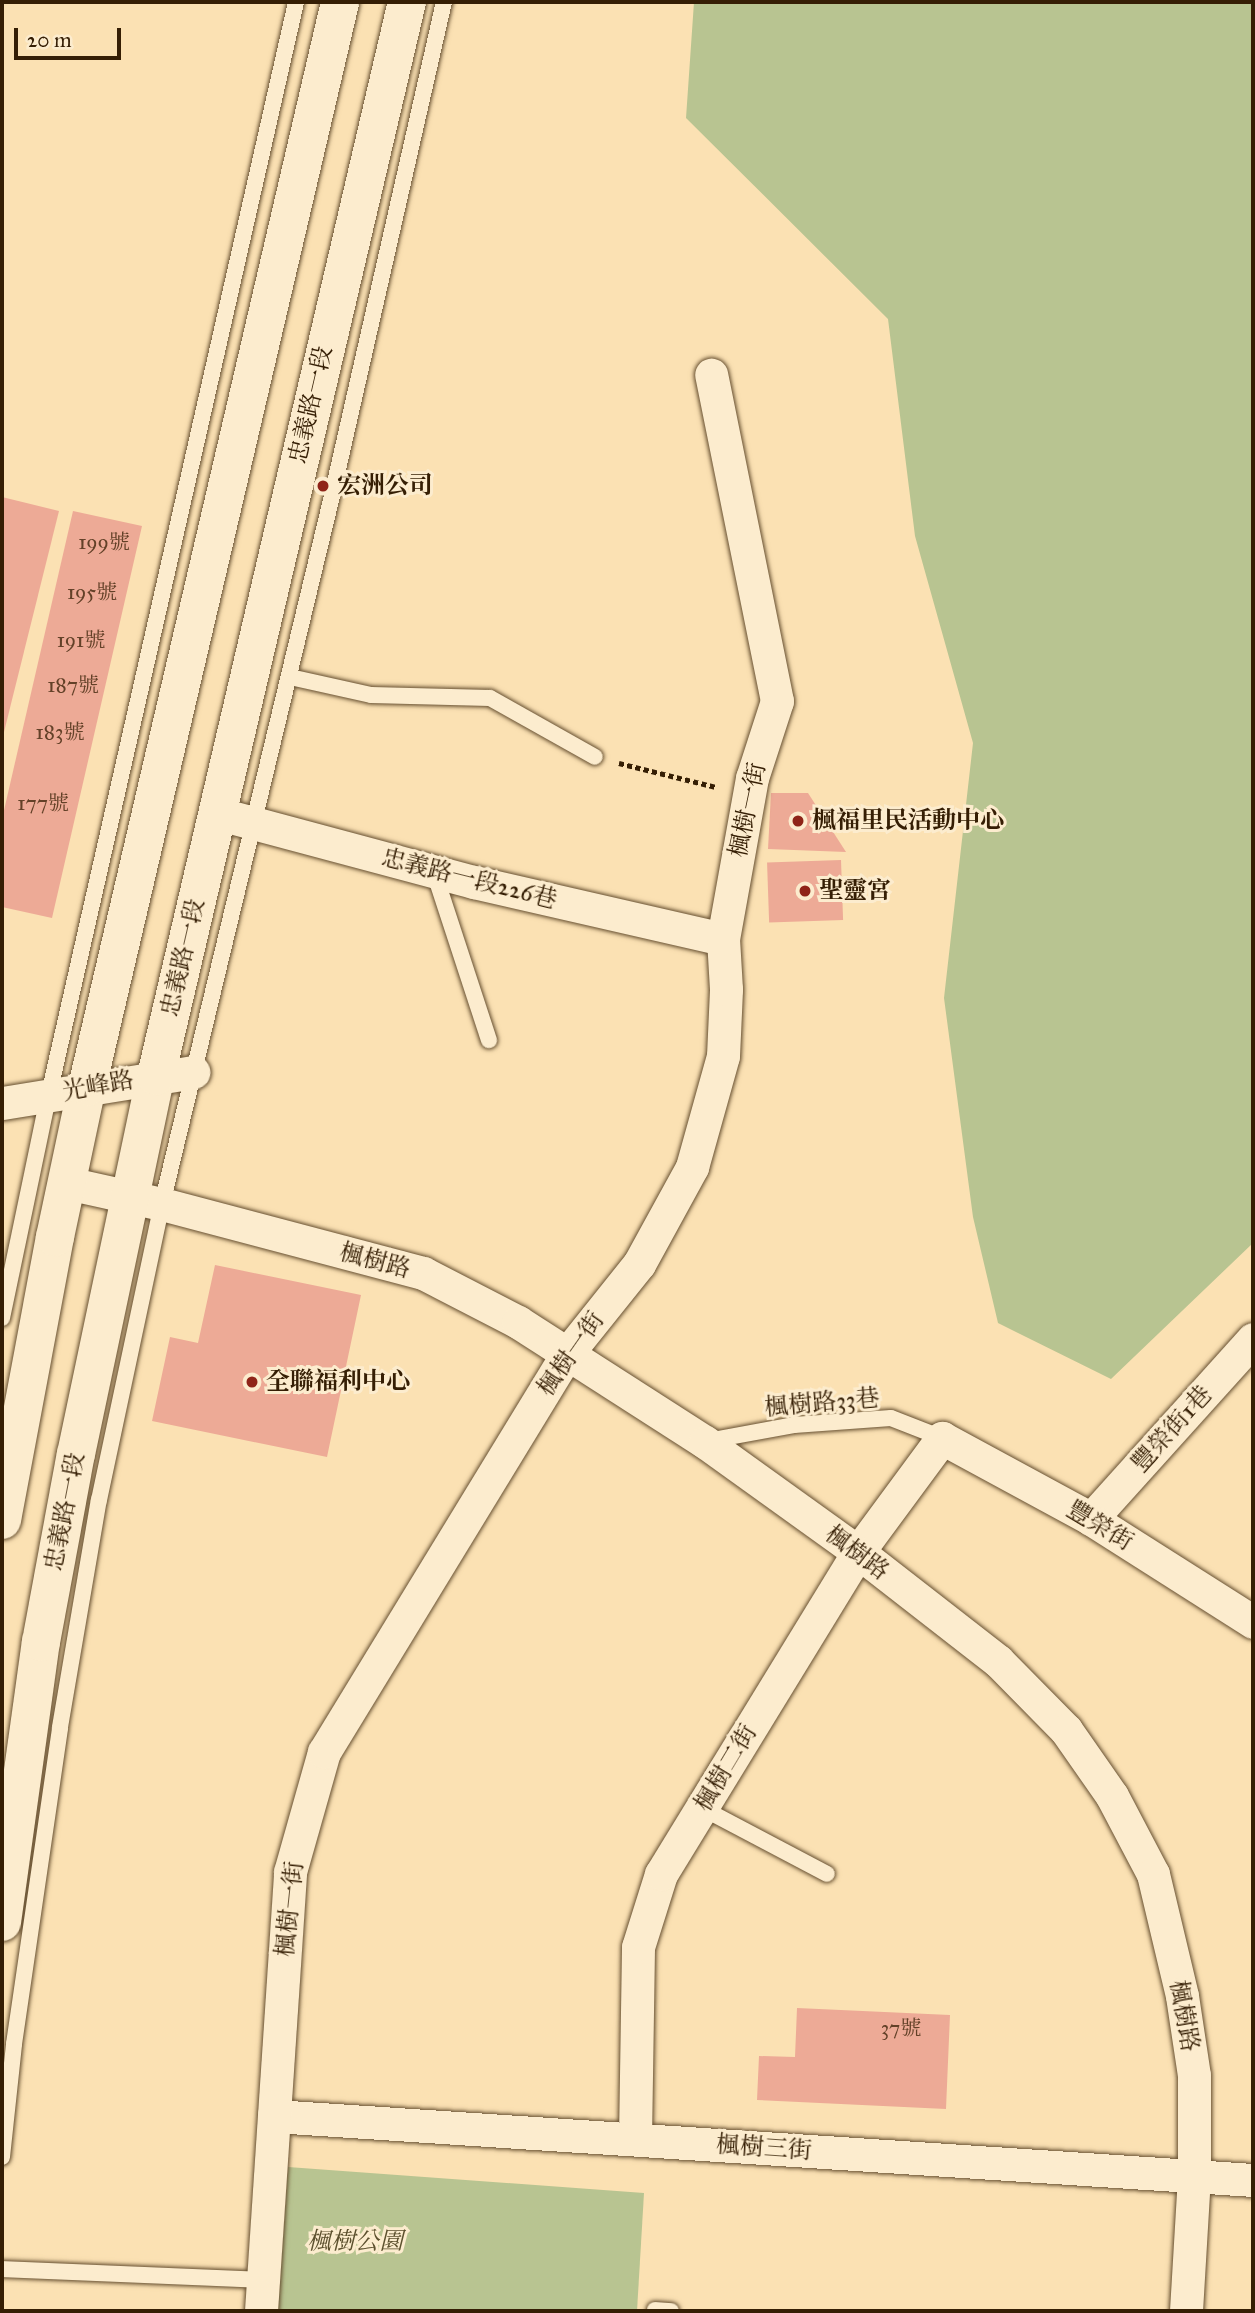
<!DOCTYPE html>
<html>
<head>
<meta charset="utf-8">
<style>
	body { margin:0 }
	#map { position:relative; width:1255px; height:2313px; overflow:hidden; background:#fbe1b3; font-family:"IM FELL Great Primer","Noto Serif TC",serif }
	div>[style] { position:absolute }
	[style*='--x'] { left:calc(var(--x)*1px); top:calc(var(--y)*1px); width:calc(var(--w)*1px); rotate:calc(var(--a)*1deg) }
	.green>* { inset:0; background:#b8c491 }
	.building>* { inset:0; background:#edaa96; transform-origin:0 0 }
	.path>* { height:4.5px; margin-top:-2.25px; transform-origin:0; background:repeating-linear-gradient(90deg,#351e04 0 5px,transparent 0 8.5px) }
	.roads { filter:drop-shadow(0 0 2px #664f30) drop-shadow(0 0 2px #664f30) }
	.lane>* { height:16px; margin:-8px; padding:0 8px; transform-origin:8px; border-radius:8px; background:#fcecce }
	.street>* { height:33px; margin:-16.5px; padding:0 16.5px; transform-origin:16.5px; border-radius:16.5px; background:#fcecce }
	.secondary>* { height:38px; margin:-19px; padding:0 19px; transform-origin:19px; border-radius:19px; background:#fcecce }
	.dots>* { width:19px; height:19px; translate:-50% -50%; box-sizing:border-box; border:4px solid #fcecce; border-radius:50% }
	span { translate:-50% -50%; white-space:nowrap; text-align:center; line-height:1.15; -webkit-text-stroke:6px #fcecce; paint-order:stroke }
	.number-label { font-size:21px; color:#634128 }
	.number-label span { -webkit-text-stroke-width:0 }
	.street-label { font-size:24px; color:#351e04 }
	.poi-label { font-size:24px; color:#351e04; font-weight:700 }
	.left { translate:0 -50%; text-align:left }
	.park-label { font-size:24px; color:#5c502e; font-style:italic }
	.frame { position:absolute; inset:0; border:4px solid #351e04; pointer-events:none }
	.scale { position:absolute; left:14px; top:28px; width:107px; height:32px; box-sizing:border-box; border:4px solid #351e04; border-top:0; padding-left:9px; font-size:21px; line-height:24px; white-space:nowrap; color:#351e04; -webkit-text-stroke:5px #fcecce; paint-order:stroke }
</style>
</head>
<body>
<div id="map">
	<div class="green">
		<i style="clip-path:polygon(694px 2px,1253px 2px,1253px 1243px,1111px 1379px,998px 1323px,973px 1217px,944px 998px,973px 743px,915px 536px,888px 319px,686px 118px)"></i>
		<i style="clip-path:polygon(288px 2167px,644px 2193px,637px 2311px,278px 2311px)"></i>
	</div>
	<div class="building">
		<i style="clip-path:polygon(2px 497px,59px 511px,3px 736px,2px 736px)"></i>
		<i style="clip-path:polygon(73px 511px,142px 526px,52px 918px,2px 907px,2px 819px)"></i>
		<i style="clip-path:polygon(771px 793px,808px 793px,846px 852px,768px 849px)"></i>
		<i style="left:841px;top:860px;width:60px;height:74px;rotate:88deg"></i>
		<i style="clip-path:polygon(215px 1265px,361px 1295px,327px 1457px,152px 1421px,170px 1337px,198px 1343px)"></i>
		<i style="clip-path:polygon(797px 2008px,950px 2015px,946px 2109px,757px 2100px,759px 2056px,795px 2057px)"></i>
	</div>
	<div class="path">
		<i style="--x:619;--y:763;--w:100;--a:13.9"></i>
	</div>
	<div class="roads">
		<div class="lane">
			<i style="--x:290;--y:677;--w:83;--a:12.5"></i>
			<i style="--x:371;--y:695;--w:119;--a:1.4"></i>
			<i style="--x:490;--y:698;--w:120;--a:29.3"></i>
			<i style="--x:434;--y:872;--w:177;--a:71.9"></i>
			<i style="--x:2;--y:1318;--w:229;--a:-78.2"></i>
			<i style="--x:49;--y:1094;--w:1120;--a:-77.25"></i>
			<i style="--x:707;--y:1441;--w:88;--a:-10.4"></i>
			<i style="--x:794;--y:1425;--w:97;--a:-4.1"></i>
			<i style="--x:891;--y:1418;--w:55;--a:21.4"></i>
			<i style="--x:702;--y:1808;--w:141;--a:27.8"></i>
			<i style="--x:2;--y:2157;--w:114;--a:-83.9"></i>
			<i style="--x:14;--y:2044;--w:320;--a:-81.7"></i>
			<i style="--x:60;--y:1727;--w:230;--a:-80.3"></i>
			<i style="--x:99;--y:1500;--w:303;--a:-78"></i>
			<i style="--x:162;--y:1204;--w:724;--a:-76.5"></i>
			<i style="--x:331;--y:500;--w:511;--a:-77.22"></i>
			<i style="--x:2;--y:2269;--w:261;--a:2.4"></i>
			<i style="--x:655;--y:2310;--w:16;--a:4"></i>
		</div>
		<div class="street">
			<i style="--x:216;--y:813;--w:267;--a:15"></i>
			<i style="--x:474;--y:882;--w:255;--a:12.9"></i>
			<i style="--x:2;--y:1103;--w:194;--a:-9.2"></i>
			<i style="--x:67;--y:1183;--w:97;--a:12.5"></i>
			<i style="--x:162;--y:1204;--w:270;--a:14.8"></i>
			<i style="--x:423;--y:1273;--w:107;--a:27.3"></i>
			<i style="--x:518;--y:1322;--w:222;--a:32.7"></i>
			<i style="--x:705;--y:1442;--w:188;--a:35.7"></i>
			<i style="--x:858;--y:1552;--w:177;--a:37.9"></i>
			<i style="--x:998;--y:1661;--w:97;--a:45.4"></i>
			<i style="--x:1066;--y:1730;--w:80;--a:55.1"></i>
			<i style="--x:1112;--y:1796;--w:88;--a:62.3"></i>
			<i style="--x:1153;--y:1874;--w:125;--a:76.6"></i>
			<i style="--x:1182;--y:1996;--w:80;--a:81.4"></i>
			<i style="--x:1194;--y:2075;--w:101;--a:90"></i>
			<i style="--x:1194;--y:2176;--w:135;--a:93.4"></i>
			<i style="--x:1091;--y:1519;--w:242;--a:-48"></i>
			<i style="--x:274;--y:2116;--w:981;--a:3.74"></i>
			<i style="--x:635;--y:2139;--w:192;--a:-89.1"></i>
			<i style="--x:638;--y:1947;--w:77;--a:-72.5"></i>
			<i style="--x:661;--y:1874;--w:377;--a:-58.5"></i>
			<i style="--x:858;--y:1552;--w:142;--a:-53.6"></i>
			<i style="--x:942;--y:1438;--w:170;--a:28.5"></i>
			<i style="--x:1091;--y:1519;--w:192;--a:32.4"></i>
			<i style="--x:261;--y:2311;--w:440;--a:-86.2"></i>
			<i style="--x:290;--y:1872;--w:125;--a:-74.2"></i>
			<i style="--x:324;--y:1752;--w:465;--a:-58.6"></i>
			<i style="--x:566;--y:1355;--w:117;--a:-51.3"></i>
			<i style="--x:639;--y:1264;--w:111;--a:-61.3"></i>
			<i style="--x:692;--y:1167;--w:115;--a:-74.4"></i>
			<i style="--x:723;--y:1056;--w:67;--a:-87.4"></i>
			<i style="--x:726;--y:989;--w:50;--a:-93.4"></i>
			<i style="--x:723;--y:939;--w:164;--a:-79.8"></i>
			<i style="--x:752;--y:778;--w:81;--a:-72"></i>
			<i style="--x:777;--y:701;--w:333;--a:-101.4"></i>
		</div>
		<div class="secondary">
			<i style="--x:2;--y:1520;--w:288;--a:-79.4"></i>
			<i style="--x:55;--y:1237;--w:153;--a:-78"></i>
			<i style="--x:87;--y:1087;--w:1114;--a:-76.87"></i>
			<i style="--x:2;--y:1922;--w:283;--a:-82.1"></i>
			<i style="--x:41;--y:1642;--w:191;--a:-79.5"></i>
			<i style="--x:76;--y:1454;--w:386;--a:-78.1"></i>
			<i style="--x:156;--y:1076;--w:1103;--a:-76.85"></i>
		</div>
	</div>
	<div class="dots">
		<i style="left:323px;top:486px;background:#8f2418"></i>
		<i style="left:798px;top:821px;background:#8f2418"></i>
		<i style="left:805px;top:891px;background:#8f2418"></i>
		<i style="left:252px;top:1382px;background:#8f2418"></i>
	</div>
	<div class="number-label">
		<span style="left:104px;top:542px">199號</span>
		<span style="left:92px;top:592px">195號</span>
		<span style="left:81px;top:640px">191號</span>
		<span style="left:73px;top:685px">187號</span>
		<span style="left:60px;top:732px">183號</span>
		<span style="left:43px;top:803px">177號</span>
		<span style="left:901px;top:2028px">37號</span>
	</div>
	<div class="street-label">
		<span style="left:311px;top:405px;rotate:-77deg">忠義路一段</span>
		<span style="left:748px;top:810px;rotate:-78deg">楓樹一街</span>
		<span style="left:469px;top:879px;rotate:14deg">忠義路一段226巷</span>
		<span style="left:183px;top:958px;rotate:-77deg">忠義路一段</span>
		<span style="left:98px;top:1086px;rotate:-10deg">光峰路</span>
		<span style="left:375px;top:1261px;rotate:15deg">楓樹路</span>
		<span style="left:571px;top:1354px;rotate:-55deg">楓樹一街</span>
		<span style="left:822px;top:1403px;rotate:-5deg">楓樹路33巷</span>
		<span style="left:1172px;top:1429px;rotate:-48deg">豐榮街1巷</span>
		<span style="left:65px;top:1512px;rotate:-79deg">忠義路一段</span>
		<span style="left:1100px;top:1526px;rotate:31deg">豐榮街</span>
		<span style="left:857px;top:1553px;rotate:37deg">楓樹路</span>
		<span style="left:726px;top:1768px;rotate:-59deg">楓樹二街</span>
		<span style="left:290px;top:1909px;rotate:-84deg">楓樹一街</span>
		<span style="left:1184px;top:2016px;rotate:80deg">楓樹路</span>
		<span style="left:764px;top:2148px;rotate:4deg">楓樹三街</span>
	</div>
	<div class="poi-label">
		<span class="left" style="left:337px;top:486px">宏洲公司</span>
		<span class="left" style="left:812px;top:821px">楓福里民活動中心</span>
		<span class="left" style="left:819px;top:891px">聖靈宮</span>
		<span class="left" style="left:266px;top:1382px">全聯福利中心</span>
	</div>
	<div class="park-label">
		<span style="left:355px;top:2242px">楓樹公園</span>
	</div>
	<div class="frame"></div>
	<div class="scale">20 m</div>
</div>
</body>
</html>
